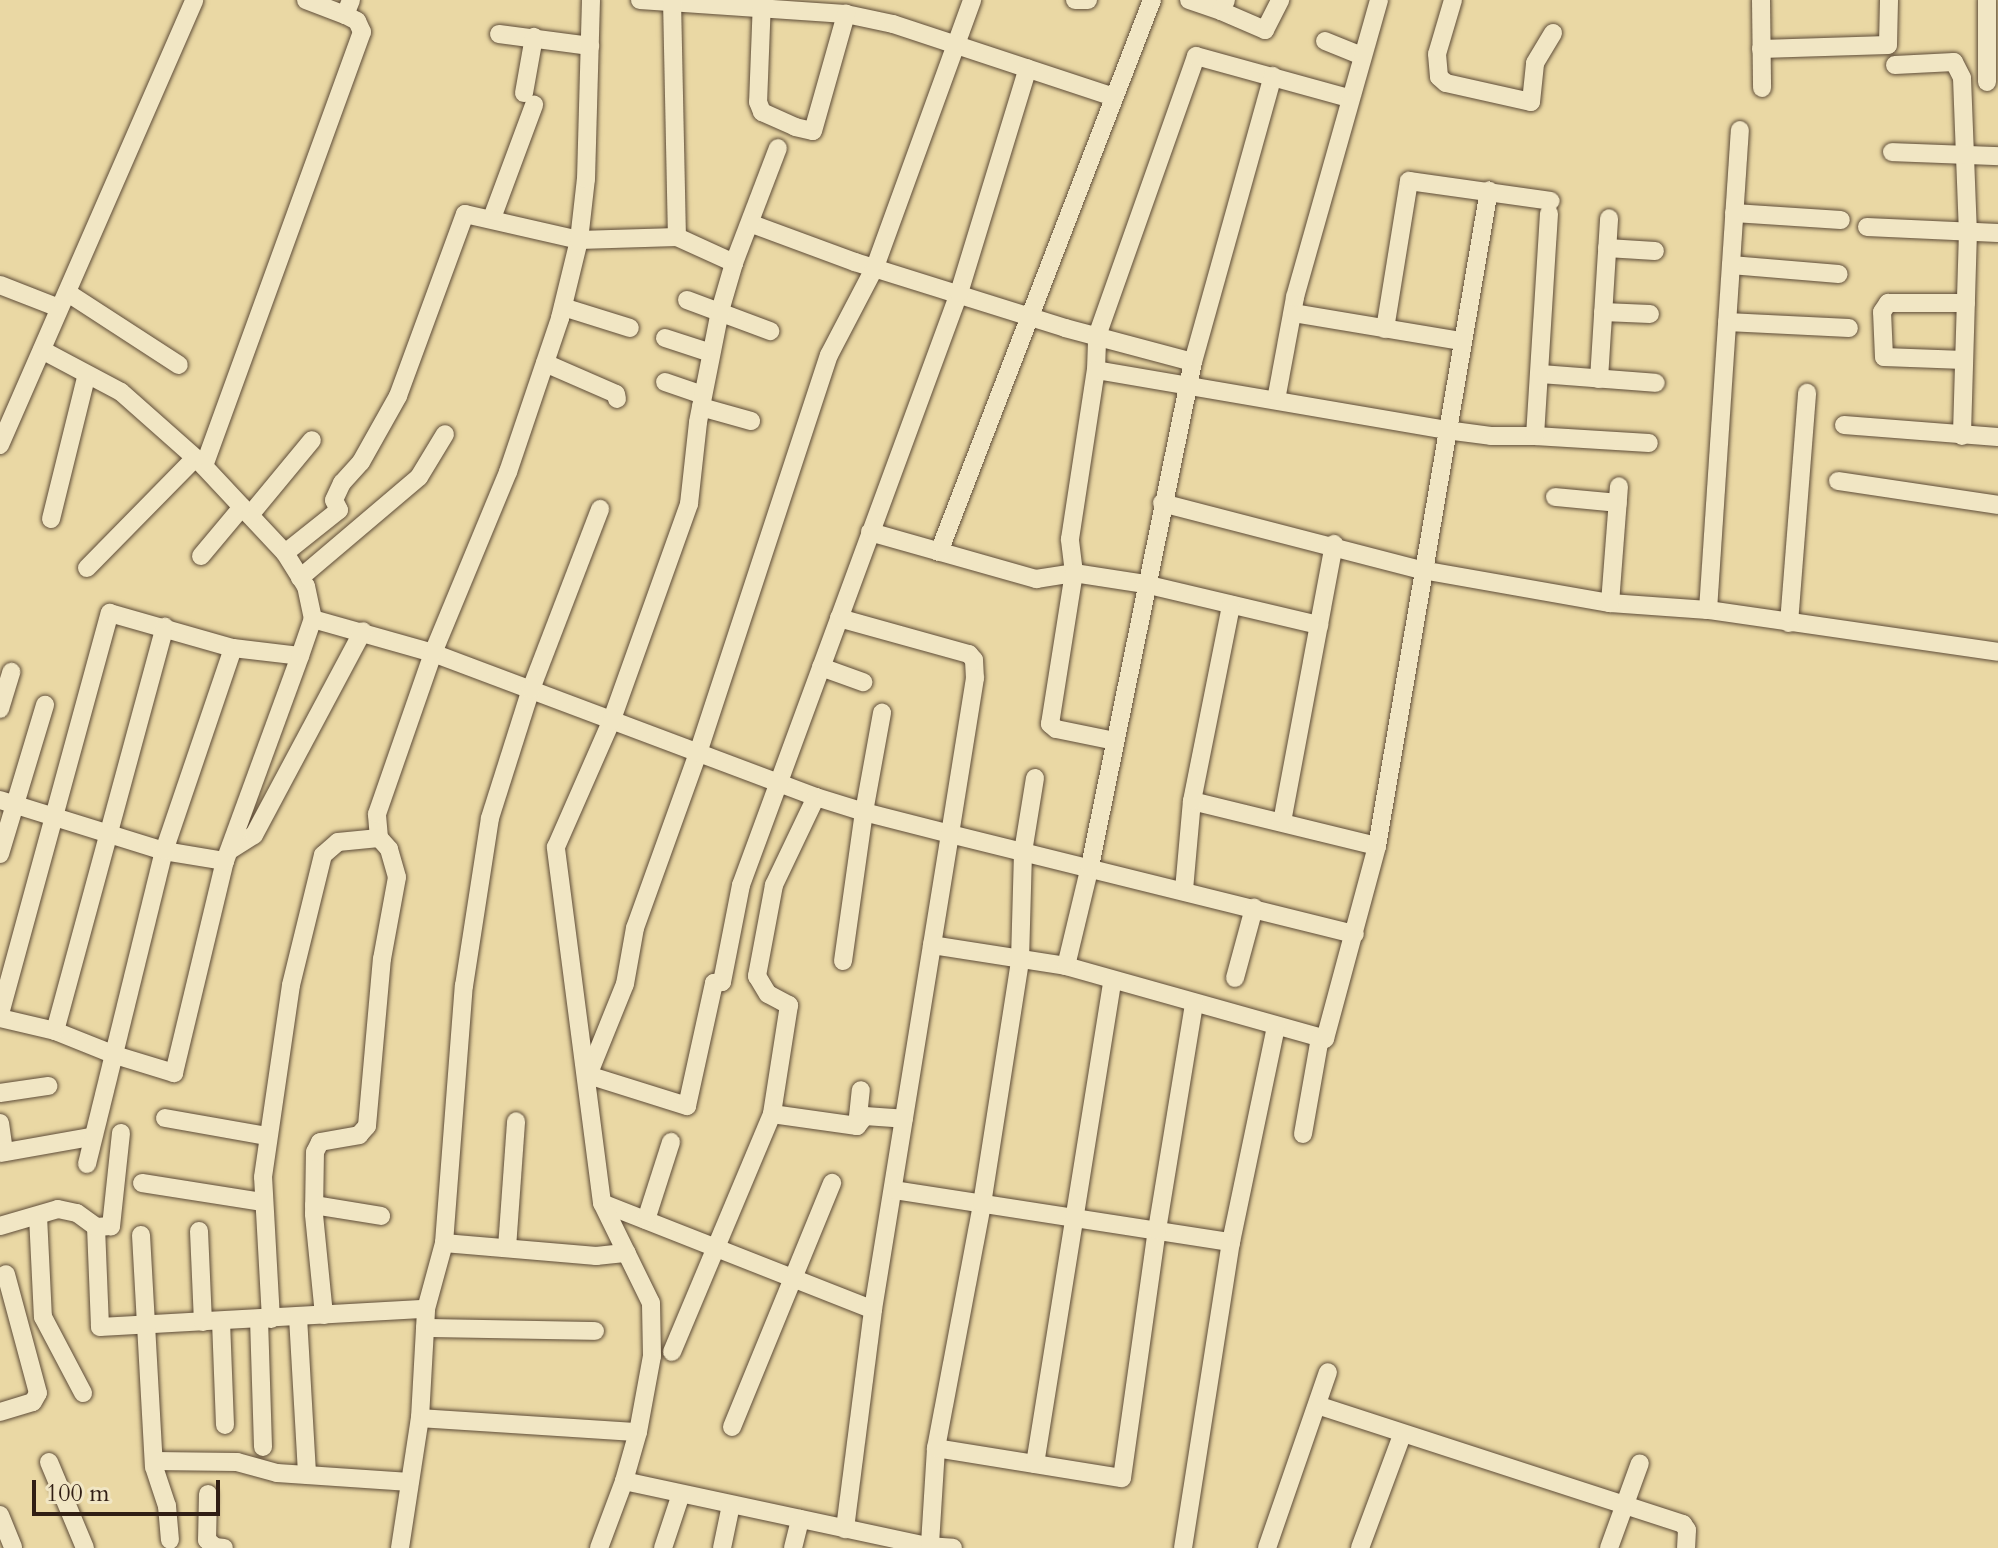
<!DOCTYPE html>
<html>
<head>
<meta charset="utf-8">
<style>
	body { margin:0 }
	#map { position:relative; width:1998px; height:1548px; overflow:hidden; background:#ead8a4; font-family:Cardo,serif }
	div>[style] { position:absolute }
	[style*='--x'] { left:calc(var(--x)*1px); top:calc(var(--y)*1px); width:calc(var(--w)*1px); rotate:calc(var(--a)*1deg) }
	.roads { filter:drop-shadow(0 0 2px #5e4c38) drop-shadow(0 0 2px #5e4c38) }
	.minor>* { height:18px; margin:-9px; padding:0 9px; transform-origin:9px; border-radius:9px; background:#f1e6c4 }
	span { translate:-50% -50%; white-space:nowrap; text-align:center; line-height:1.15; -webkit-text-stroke:6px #f1e6c4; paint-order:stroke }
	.scale { position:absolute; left:32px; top:1480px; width:188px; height:36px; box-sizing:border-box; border:4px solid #301e14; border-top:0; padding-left:10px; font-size:24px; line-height:28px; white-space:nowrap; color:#301e14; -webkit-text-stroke:6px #f1e6c4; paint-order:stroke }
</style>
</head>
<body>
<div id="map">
	<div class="roads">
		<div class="minor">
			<i style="--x:306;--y:0;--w:42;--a:21"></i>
			<i style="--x:345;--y:15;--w:16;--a:-68"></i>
			<i style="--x:640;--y:0;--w:206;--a:3.9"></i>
			<i style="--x:846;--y:14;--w:48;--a:12"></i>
			<i style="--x:893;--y:24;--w:233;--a:18.3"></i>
			<i style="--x:672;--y:0;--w:237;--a:88.8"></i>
			<i style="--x:762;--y:0;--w:102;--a:92.2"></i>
			<i style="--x:758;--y:102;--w:11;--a:68"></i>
			<i style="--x:762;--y:112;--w:36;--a:24"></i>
			<i style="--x:795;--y:127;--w:18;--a:13"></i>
			<i style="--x:813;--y:131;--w:122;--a:-74.2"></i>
			<i style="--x:1075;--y:0;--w:13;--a:0"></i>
			<i style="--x:1189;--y:0;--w:34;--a:19"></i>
			<i style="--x:1226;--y:0;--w:12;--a:114"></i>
			<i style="--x:1221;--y:11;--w:48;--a:23.4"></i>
			<i style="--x:1265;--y:30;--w:34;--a:-63"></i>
			<i style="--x:1453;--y:0;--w:56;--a:106.5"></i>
			<i style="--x:1437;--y:54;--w:23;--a:85"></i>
			<i style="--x:1439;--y:77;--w:9;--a:41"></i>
			<i style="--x:1446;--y:83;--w:87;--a:12.6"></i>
			<i style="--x:1531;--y:102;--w:39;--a:-84"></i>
			<i style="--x:1535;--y:63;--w:35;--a:-59"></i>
			<i style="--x:1761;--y:0;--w:88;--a:89.3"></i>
			<i style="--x:1987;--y:0;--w:82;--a:90"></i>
			<i style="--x:499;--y:34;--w:92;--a:7.5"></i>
			<i style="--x:1325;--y:41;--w:40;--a:22"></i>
			<i style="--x:1761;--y:49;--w:127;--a:-1.8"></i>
			<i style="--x:1888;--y:45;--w:45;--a:-88.7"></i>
			<i style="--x:1895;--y:65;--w:59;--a:-2.9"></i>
			<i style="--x:1954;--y:62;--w:18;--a:63"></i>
			<i style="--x:1962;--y:78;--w:153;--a:87.8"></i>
			<i style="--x:1968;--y:231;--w:205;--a:91.7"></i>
			<i style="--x:524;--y:93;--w:57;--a:-79.9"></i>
			<i style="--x:1892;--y:152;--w:106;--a:2.2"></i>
			<i style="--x:1734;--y:213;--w:107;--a:3.7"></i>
			<i style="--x:492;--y:218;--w:121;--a:-69.6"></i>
			<i style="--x:752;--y:224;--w:110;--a:20.3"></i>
			<i style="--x:855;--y:262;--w:220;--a:17.4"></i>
			<i style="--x:1065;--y:328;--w:132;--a:14.9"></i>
			<i style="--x:1867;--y:227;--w:131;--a:2.6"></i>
			<i style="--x:1607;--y:248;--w:48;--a:3.6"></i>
			<i style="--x:1731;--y:265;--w:108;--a:4.8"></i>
			<i style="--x:0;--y:285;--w:63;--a:21.3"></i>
			<i style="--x:68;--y:293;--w:132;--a:33"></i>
			<i style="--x:687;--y:300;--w:89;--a:20.5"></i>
			<i style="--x:563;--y:307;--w:70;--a:17.4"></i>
			<i style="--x:1603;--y:312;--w:47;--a:2.4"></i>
			<i style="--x:1294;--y:313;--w:170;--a:9.5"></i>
			<i style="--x:1727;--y:322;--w:122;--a:2.8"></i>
			<i style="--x:1385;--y:329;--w:150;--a:-80.8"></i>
			<i style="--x:1409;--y:181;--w:143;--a:8"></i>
			<i style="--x:665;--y:338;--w:48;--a:18.1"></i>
			<i style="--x:42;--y:350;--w:89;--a:28"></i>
			<i style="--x:121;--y:392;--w:104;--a:41.5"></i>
			<i style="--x:199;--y:461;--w:126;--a:46.9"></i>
			<i style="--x:285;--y:553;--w:39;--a:58"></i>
			<i style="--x:306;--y:586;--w:34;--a:78"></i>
			<i style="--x:313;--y:619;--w:125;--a:15.8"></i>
			<i style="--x:433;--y:653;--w:409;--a:20.6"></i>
			<i style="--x:816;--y:797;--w:98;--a:115.5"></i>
			<i style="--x:774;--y:885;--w:93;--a:100.6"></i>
			<i style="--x:757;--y:976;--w:21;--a:59"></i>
			<i style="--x:768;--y:994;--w:24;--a:28"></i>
			<i style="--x:789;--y:1005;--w:110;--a:98.9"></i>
			<i style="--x:772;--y:1114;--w:258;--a:112.8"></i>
			<i style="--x:1964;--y:360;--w:80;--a:-177.9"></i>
			<i style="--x:1884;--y:357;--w:45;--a:-92.5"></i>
			<i style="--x:1882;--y:312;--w:11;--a:-56"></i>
			<i style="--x:1888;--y:303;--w:78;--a:0"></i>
			<i style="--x:545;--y:363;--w:77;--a:23.6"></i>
			<i style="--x:616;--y:394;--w:5;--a:79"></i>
			<i style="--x:1096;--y:370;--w:34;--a:-88"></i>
			<i style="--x:1097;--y:336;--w:297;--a:-70.5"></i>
			<i style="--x:1196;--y:56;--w:159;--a:15.4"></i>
			<i style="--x:1540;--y:374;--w:116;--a:4.4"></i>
			<i style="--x:1599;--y:379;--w:161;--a:-86.4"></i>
			<i style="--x:665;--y:382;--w:40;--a:18.9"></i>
			<i style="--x:1276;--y:400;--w:105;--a:-79.5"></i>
			<i style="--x:1295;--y:297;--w:309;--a:-74.2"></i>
			<i style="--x:701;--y:407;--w:52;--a:15.6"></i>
			<i style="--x:1844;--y:425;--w:154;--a:4.5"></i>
			<i style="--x:1535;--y:436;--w:114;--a:3.5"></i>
			<i style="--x:0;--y:445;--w:485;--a:-66.4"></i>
			<i style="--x:204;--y:466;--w:462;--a:-70"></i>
			<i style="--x:362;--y:32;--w:12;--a:-114"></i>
			<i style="--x:357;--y:21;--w:13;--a:-153"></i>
			<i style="--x:1838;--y:481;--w:162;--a:8.5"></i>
			<i style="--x:1555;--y:497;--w:63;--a:5.4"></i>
			<i style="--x:1162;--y:503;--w:268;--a:14.5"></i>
			<i style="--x:1422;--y:570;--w:191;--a:10"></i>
			<i style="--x:1610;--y:603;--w:98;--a:4.1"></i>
			<i style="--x:1708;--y:610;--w:293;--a:8.2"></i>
			<i style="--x:250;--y:515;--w:97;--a:-50.4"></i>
			<i style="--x:51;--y:519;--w:149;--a:-76.1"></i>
			<i style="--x:870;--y:532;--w:173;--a:15.8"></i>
			<i style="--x:1036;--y:579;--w:38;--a:-9"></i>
			<i style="--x:1074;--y:573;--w:34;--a:-97"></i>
			<i style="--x:1070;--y:539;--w:171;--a:-81.3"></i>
			<i style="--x:1096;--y:370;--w:355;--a:9.7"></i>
			<i style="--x:1446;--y:430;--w:45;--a:7.6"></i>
			<i style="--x:1491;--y:436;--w:44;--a:0"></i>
			<i style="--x:1535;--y:436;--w:223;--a:-86.4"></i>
			<i style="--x:939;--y:552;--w:592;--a:-68.9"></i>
			<i style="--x:285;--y:553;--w:69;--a:-38.5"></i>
			<i style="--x:339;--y:510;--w:11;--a:-117"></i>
			<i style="--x:334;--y:500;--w:19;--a:-65"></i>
			<i style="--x:342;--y:483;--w:28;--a:-48"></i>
			<i style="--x:361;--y:462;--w:76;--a:-60.7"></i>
			<i style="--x:398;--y:396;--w:194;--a:-69.8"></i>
			<i style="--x:465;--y:214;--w:117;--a:12.8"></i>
			<i style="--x:579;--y:240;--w:98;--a:-1.8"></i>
			<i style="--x:677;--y:237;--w:63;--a:24.5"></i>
			<i style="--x:201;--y:556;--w:64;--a:-50.1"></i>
			<i style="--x:87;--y:568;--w:154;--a:-45.5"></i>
			<i style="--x:300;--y:578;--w:156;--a:-40.3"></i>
			<i style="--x:419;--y:477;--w:50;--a:-58.8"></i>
			<i style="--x:1610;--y:603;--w:117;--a:-85.6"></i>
			<i style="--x:1708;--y:610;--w:481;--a:-86.2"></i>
			<i style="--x:839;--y:618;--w:135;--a:15.5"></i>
			<i style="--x:969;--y:654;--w:8;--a:50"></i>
			<i style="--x:974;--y:660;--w:18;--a:87"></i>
			<i style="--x:975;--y:678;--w:158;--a:99.1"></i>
			<i style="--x:950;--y:834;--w:417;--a:13.9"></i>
			<i style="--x:1789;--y:623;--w:231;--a:-85.5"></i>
			<i style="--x:821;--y:667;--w:45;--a:19.7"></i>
			<i style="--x:0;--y:709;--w:39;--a:-73"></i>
			<i style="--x:1115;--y:741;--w:60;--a:-168.5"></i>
			<i style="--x:1056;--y:729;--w:8;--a:-140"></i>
			<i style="--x:1050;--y:724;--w:153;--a:-81"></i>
			<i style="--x:1074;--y:573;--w:72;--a:8.8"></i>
			<i style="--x:1145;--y:584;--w:179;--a:13.3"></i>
			<i style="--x:816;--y:797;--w:50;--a:17.4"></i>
			<i style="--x:864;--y:812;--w:101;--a:-79.7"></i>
			<i style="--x:0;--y:800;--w:172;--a:17.3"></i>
			<i style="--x:164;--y:851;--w:62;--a:9.3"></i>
			<i style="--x:1192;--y:801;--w:190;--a:13.7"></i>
			<i style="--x:1282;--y:822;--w:283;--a:-79.4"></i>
			<i style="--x:230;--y:850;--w:28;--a:-32"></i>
			<i style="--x:254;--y:835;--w:231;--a:-61.9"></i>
			<i style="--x:0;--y:854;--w:156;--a:-73.2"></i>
			<i style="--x:1184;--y:890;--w:89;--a:-84.9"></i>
			<i style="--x:1192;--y:801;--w:200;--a:-78.7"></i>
			<i style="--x:932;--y:945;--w:136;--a:8.9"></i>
			<i style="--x:1066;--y:966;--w:269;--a:15.7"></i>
			<i style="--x:1325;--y:1039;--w:200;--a:-74.9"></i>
			<i style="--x:1377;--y:846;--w:665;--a:-80.31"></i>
			<i style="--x:843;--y:961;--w:150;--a:-82"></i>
			<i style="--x:864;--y:812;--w:89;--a:14.3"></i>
			<i style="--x:950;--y:834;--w:482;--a:99.2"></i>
			<i style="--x:873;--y:1310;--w:221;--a:97.3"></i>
			<i style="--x:1066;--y:966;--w:103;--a:-76.5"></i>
			<i style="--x:1090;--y:866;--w:514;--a:-78.45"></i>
			<i style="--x:1193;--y:362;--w:297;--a:-74.4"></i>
			<i style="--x:1235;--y:978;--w:73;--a:-74.8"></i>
			<i style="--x:0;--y:1014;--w:416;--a:-74.7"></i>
			<i style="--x:110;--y:613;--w:128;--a:15.9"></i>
			<i style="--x:0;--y:1018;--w:57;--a:13.3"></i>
			<i style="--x:55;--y:1031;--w:65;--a:21.8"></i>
			<i style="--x:115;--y:1055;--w:62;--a:17"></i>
			<i style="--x:174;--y:1073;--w:218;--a:-76.5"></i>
			<i style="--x:225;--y:861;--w:218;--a:-69.9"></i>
			<i style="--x:55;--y:1031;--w:419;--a:-74.8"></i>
			<i style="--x:588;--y:1075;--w:104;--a:17.4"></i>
			<i style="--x:687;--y:1106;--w:126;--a:-77.6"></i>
			<i style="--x:714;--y:983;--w:8;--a:-7"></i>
			<i style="--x:722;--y:982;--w:99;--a:-78.9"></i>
			<i style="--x:741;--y:885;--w:631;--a:-69.78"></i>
			<i style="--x:959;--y:293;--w:235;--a:-73"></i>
			<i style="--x:587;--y:1078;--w:101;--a:-68"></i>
			<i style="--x:625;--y:984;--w:57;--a:-79.9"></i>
			<i style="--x:635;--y:928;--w:186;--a:-70.2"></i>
			<i style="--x:698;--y:753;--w:419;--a:-71.8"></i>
			<i style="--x:829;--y:355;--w:99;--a:-62.4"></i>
			<i style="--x:875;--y:267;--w:284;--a:-70"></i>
			<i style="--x:0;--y:1093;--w:49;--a:-8.3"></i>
			<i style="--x:772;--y:1114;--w:86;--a:8"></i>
			<i style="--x:857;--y:1126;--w:13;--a:-51"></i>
			<i style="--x:865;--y:1116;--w:39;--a:4"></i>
			<i style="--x:165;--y:1118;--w:104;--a:10"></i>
			<i style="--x:0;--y:1123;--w:29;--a:82"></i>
			<i style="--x:857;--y:1126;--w:36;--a:-84"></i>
			<i style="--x:121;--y:1133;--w:94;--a:96.1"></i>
			<i style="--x:111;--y:1226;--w:15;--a:176"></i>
			<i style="--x:96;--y:1227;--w:100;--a:87.7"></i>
			<i style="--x:100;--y:1327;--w:326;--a:-3.2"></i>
			<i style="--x:1303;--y:1134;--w:97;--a:-80"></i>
			<i style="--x:0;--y:1153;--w:92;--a:-10"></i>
			<i style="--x:87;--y:1164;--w:322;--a:-76.2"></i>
			<i style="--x:164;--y:851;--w:214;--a:-71.2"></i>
			<i style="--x:233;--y:648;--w:67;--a:6.8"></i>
			<i style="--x:300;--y:656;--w:39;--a:-71"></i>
			<i style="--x:142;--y:1183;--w:121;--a:9"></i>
			<i style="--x:894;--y:1190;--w:341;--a:8.8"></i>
			<i style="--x:1231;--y:1242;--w:221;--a:-78.2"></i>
			<i style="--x:602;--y:1203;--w:291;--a:21.5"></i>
			<i style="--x:314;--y:1205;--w:68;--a:9.3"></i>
			<i style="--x:38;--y:1216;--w:101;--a:87.2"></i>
			<i style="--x:43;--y:1317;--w:86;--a:62.2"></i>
			<i style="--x:646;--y:1220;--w:82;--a:-72.2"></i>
			<i style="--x:0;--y:1226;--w:60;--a:-16.3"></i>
			<i style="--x:58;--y:1209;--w:19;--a:12"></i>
			<i style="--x:77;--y:1213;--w:24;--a:36"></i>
			<i style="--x:199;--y:1231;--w:91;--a:87.5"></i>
			<i style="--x:141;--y:1235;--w:232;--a:86.8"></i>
			<i style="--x:154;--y:1467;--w:41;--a:71.6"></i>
			<i style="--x:167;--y:1506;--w:34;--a:85"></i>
			<i style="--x:444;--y:1243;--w:153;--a:4.9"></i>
			<i style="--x:596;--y:1256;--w:31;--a:-6"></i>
			<i style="--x:507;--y:1248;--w:127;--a:-85.9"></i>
			<i style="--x:324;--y:1315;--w:101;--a:-95.7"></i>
			<i style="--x:314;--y:1214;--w:62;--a:-89.1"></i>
			<i style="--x:315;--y:1152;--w:11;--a:-63"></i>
			<i style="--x:320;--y:1142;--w:40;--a:-10"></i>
			<i style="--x:359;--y:1135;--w:12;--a:-48"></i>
			<i style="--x:367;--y:1126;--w:168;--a:-84.9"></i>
			<i style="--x:382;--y:959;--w:83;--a:-79.6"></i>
			<i style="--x:397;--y:877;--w:29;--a:-106"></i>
			<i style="--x:389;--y:849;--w:15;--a:-132"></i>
			<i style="--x:379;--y:838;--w:24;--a:-95"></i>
			<i style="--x:377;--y:814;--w:170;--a:-70.8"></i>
			<i style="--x:433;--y:653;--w:196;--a:-67.5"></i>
			<i style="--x:508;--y:472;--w:163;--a:-71.3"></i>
			<i style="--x:560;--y:318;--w:80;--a:-76.3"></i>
			<i style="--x:579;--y:240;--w:61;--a:-83.5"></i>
			<i style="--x:586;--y:179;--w:179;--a:-88.4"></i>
			<i style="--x:298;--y:1317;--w:158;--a:86.7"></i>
			<i style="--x:259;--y:1319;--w:128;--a:88.2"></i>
			<i style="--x:271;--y:1319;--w:142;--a:-93.2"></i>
			<i style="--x:263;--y:1177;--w:194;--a:-81.7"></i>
			<i style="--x:291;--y:985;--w:134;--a:-76.2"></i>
			<i style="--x:323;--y:855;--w:20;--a:-41"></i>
			<i style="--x:338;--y:842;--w:41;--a:-5.6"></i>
			<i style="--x:221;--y:1321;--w:104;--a:87.8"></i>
			<i style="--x:425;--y:1328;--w:170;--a:1"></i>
			<i style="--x:1317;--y:1405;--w:385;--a:18"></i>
			<i style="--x:1683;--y:1524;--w:7;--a:56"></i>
			<i style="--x:1687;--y:1530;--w:18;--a:93"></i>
			<i style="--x:0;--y:1412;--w:34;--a:-17"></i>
			<i style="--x:33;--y:1402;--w:10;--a:-61"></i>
			<i style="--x:38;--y:1393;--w:123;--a:-105.1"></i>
			<i style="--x:420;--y:1418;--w:218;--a:3.7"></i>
			<i style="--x:732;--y:1427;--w:264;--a:-67.7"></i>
			<i style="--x:936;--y:1448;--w:188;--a:9.2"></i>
			<i style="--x:1122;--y:1478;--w:250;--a:-82"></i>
			<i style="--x:1157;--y:1230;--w:229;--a:-80.7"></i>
			<i style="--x:154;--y:1461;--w:83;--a:0.7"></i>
			<i style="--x:237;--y:1462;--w:41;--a:15.4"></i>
			<i style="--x:277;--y:1473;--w:133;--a:3.9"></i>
			<i style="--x:49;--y:1462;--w:93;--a:67.3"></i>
			<i style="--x:1035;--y:1464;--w:489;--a:-80.9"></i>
			<i style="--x:624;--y:1481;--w:310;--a:12.1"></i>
			<i style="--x:927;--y:1546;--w:26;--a:4"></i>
			<i style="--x:208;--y:1494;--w:46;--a:91.2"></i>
			<i style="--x:207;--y:1540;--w:11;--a:41"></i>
			<i style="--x:215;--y:1547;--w:9;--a:6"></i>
			<i style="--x:0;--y:1515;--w:35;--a:68"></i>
			<i style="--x:930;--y:1544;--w:96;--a:-86.4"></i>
			<i style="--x:936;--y:1448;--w:248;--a:-79.3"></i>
			<i style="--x:982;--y:1204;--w:247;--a:-81.1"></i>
			<i style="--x:1020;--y:960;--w:108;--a:-88.4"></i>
			<i style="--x:1023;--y:852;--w:75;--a:-80.8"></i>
			<i style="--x:400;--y:1548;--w:132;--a:-81.3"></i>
			<i style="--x:420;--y:1418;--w:109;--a:-86.8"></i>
			<i style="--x:426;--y:1309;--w:68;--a:-74.7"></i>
			<i style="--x:444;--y:1243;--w:258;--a:-85.6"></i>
			<i style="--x:464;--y:986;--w:170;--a:-81.2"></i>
			<i style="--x:490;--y:818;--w:135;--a:-72.4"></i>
			<i style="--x:531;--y:689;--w:193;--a:-69"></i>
			<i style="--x:599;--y:1548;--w:72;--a:-69.5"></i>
			<i style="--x:624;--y:1481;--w:51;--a:-74.1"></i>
			<i style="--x:638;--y:1432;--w:77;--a:-79.6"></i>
			<i style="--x:652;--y:1356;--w:53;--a:-91.1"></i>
			<i style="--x:651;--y:1303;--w:111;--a:-116.1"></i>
			<i style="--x:602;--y:1203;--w:359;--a:-97.4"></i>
			<i style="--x:556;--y:847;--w:137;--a:-66.3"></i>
			<i style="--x:611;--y:722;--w:232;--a:-70.3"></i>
			<i style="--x:689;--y:504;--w:82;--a:-83.7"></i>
			<i style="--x:698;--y:422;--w:113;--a:-78.8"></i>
			<i style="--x:720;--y:311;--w:50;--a:-73.7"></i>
			<i style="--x:734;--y:263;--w:123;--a:-69.1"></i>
			<i style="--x:663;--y:1548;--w:57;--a:-71.6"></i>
			<i style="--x:722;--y:1548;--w:44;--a:-78.2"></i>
			<i style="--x:793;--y:1548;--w:30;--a:-76"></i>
			<i style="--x:1183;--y:1548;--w:310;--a:-81.1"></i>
			<i style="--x:1267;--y:1548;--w:186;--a:-70.9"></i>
			<i style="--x:1360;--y:1548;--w:121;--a:-69.6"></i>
			<i style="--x:1609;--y:1548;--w:90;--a:-70"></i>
		</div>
	</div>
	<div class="scale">100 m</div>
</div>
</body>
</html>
